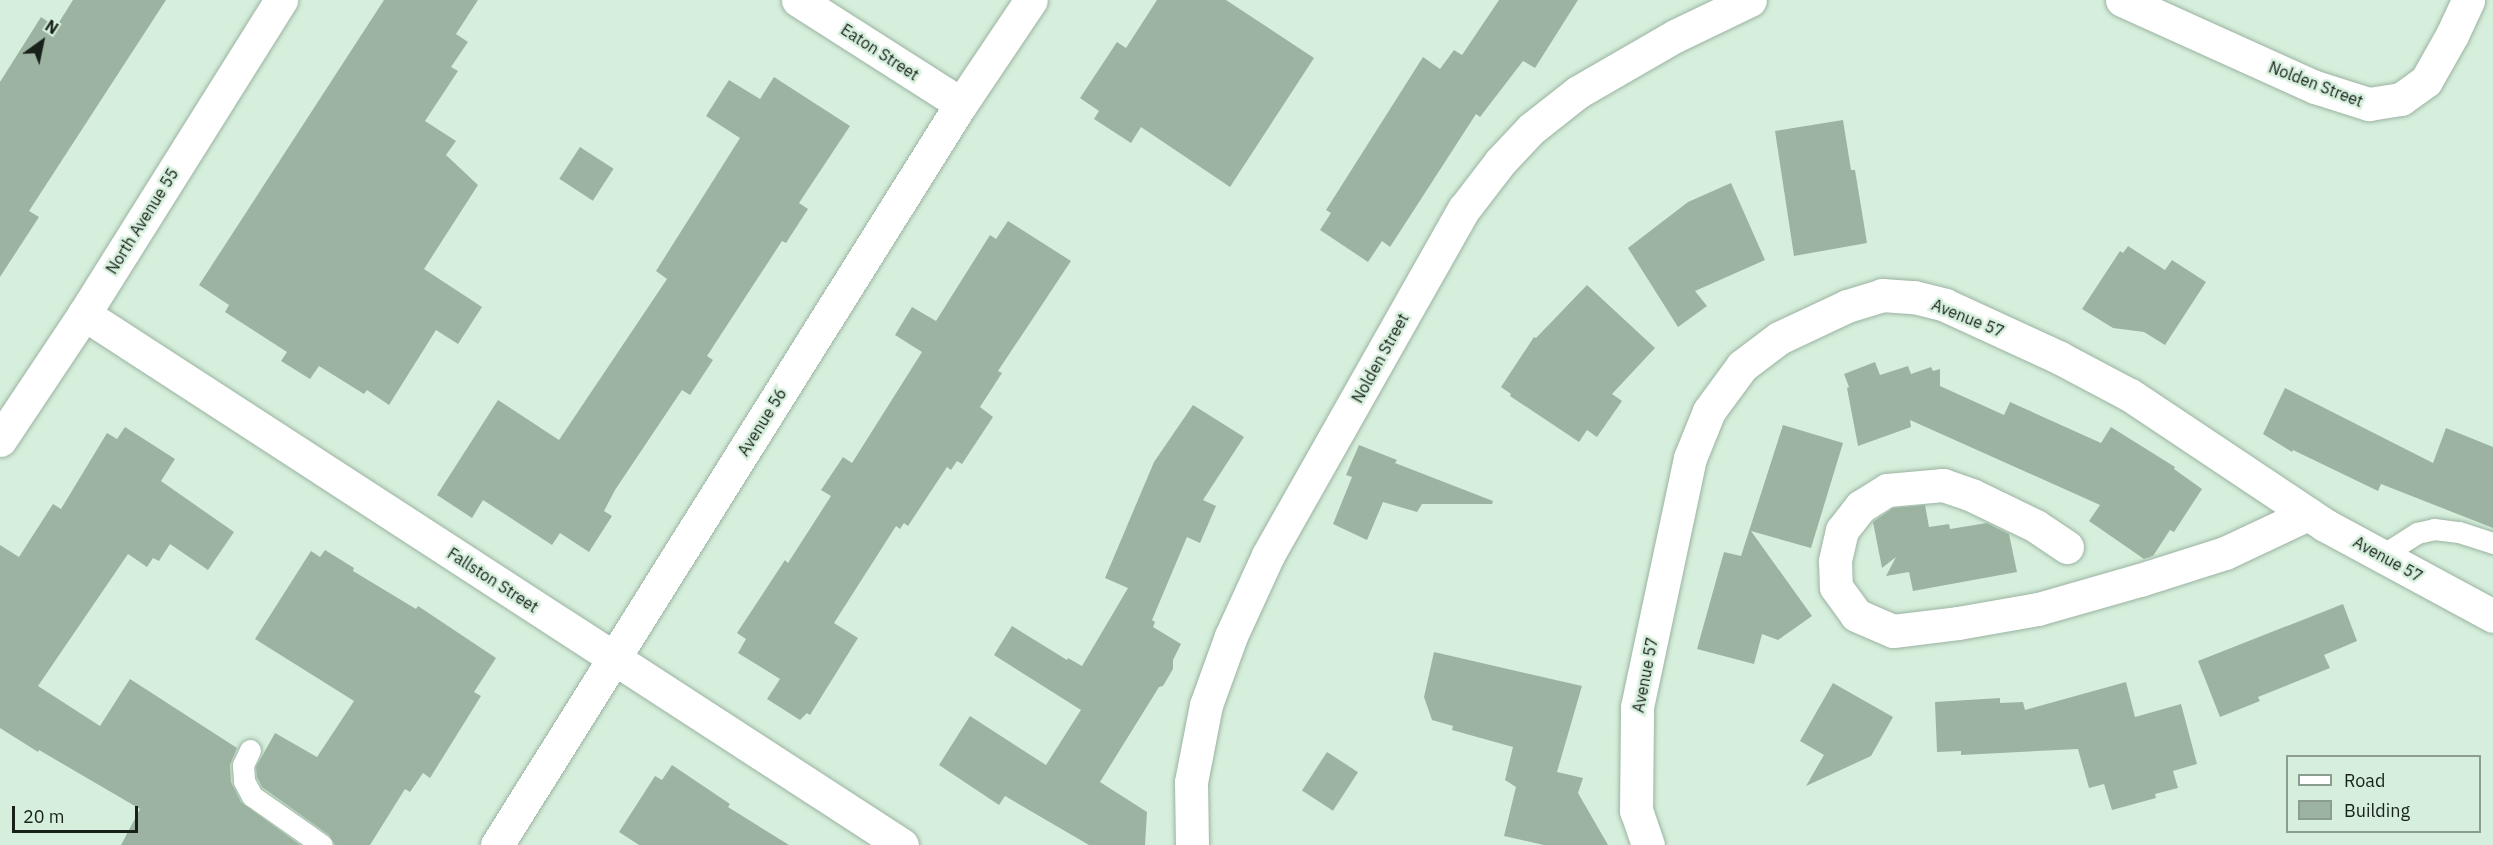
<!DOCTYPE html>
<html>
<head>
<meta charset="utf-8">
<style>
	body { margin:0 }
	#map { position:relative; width:2493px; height:845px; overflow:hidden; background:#d6efdc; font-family:"IBM Plex Sans",sans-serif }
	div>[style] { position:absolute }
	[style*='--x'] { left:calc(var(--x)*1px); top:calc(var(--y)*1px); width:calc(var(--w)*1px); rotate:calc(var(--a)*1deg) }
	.building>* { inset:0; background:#9cb3a2; transform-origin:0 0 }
	.roads { filter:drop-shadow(0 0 2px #9bb3a1) drop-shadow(0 0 2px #9bb3a1) }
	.service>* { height:21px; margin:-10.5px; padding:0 10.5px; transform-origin:10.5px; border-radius:10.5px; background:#fff }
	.minor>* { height:33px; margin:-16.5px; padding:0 16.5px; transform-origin:16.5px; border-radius:16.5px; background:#fff }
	span { translate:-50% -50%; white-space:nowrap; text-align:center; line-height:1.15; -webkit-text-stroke:5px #d6efdc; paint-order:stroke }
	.street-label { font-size:16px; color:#18211a }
	.legend { position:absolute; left:2286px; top:755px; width:195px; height:78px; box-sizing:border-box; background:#d6efdc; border:2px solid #8a9d8e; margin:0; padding:8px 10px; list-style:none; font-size:18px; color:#18211a }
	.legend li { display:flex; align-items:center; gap:12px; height:30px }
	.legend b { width:30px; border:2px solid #8a9d8e }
	.north { position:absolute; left:12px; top:12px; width:60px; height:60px; -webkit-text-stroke:4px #d6efdc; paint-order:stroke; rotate:33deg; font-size:16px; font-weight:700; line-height:24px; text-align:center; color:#18211a }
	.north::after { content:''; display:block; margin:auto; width:21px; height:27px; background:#18211a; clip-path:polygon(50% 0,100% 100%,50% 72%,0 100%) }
	.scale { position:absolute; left:12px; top:806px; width:126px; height:27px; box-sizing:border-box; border:3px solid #18211a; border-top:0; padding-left:8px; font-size:18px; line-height:21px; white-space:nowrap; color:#18211a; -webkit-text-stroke:4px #d6efdc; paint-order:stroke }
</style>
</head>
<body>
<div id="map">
	<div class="building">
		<i style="clip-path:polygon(73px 0,166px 0,29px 211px,39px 217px,0 277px,0 82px,41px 17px,56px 27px)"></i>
		<i style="clip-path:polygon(384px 0,478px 0,456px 34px,468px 42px,451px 67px,458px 71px,425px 121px,456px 141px,446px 155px,478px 185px,424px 269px,482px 307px,458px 344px,436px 330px,389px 405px,367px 390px,364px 394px,319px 366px,310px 379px,281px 361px,287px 352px,225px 312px,229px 305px,199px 285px)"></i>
		<i style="clip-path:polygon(1157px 0,1226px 0,1314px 58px,1230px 187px,1141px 127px,1131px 143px,1094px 119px,1099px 111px,1080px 98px,1117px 42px,1126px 48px)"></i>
		<i style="clip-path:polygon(1499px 0,1578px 0,1535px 68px,1523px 61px,1480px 117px,1476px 114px,1390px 247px,1382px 241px,1368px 262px,1320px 230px,1331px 213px,1326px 210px,1423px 57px,1440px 69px,1454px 50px,1462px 55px)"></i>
		<i style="clip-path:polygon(774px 77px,850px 126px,799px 203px,808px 209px,786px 243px,782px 241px,707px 356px,713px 360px,690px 395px,682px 390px,615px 490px,604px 511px,612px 516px,589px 552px,560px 533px,552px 545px,483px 500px,472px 518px,437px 495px,498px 400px,559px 440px,667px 279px,656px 271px,740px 138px,706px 116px,729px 80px,760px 99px)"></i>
		<i style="clip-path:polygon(1843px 120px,1851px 170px,1855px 170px,1867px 243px,1794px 256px,1775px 131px)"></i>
		<i style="left:580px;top:147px;width:40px;height:38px;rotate:33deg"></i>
		<i style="clip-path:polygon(1731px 183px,1765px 260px,1695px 291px,1707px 306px,1678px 327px,1628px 248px,1688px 202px)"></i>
		<i style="clip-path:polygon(1008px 221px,1071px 261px,998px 371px,1002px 373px,980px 407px,993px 417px,962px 464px,957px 461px,951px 470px,947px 467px,908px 526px,904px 523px,900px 529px,896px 526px,834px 623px,858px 638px,810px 715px,807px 713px,800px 720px,767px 699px,780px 679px,738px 653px,746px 639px,737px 633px,785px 560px,788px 563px,831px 496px,821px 490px,843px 457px,852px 463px,922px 352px,895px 335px,912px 307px,936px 321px,990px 235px,996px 239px)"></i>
		<i style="clip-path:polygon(2128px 246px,2165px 270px,2172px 260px,2206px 282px,2165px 345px,2144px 332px,2113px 328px,2082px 309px,2120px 251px,2123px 253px)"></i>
		<i style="clip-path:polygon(1587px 285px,1655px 348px,1612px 394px,1622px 401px,1597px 437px,1587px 430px,1579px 442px,1510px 396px,1511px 394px,1501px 387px,1534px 337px,1536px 338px)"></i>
		<i style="clip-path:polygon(1875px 362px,1880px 375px,1908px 366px,1911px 374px,1931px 367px,1933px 371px,1940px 369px,1940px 386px,2004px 415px,2010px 402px,2101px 443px,2111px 427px,2175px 467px,2174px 469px,2202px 489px,2174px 532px,2170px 530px,2153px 556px,2144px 559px,2089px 521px,2100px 505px,1910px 420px,1911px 427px,1858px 446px,1847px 388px,1849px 387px,1844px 374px)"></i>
		<i style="clip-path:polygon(2285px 388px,2433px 463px,2446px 428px,2493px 447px,2493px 528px,2381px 484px,2378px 491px,2293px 450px,2292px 452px,2263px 434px)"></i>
		<i style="clip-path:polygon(1193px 405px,1244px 437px,1203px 500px,1216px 506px,1200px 543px,1187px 537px,1152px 620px,1155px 622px,1153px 627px,1181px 644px,1173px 660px,1173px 669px,1163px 686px,1159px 687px,1100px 782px,1147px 812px,1145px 845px,1089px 845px,1005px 796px,999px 805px,939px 765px,970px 716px,1046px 765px,1081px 710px,994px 655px,1012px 626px,1067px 660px,1068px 658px,1082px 666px,1128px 588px,1105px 578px,1154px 462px)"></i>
		<i style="clip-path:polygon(1783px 425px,1843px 443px,1811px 548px,1751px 531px,1812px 616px,1778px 640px,1762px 634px,1754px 664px,1697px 649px,1724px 552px,1741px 556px)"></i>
		<i style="clip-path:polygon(125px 427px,175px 459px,161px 481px,234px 532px,208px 570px,170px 544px,159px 561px,153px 558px,147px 567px,128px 554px,38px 686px,100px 726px,130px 679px,237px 748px,230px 765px,231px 782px,241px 802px,300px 845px,121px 845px,140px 809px,39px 750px,38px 752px,0 728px,0 545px,19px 557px,53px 504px,61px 509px,107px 433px,117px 439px)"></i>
		<i style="clip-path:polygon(1359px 445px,1397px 460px,1395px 463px,1493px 501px,1492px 504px,1422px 504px,1417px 512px,1383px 502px,1367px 540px,1333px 524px,1352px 477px,1346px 475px)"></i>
		<i style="clip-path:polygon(1925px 505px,1929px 527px,1949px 524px,1950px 529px,1987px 523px,2009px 534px,2017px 572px,1913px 591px,1909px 572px,1886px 576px,1896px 557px,1882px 568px,1873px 522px,1893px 508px)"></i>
		<i style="clip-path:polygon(325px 550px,354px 568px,353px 571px,416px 609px,418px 606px,496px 658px,474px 692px,481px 696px,430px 778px,423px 773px,410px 792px,405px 789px,370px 845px,335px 845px,329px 835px,262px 787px,257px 777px,256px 767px,275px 733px,317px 757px,354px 701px,255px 639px,311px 551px,320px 557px)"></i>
		<i style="clip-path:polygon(2343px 604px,2357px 641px,2324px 655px,2330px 668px,2258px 697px,2260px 701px,2220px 717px,2198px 661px)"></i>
		<i style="clip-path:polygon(1434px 652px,1582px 686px,1557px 772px,1583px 778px,1578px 793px,1608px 845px,1544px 845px,1504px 836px,1516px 787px,1505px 780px,1513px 747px,1452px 730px,1453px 726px,1432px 720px,1424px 697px)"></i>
		<i style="clip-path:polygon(2126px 682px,2135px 717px,2181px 704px,2197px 764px,2173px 771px,2178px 788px,2155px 794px,2156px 798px,2112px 810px,2104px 784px,2089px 788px,2078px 749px,1961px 755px,1961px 751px,1937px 752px,1935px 702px,2000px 698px,2000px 703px,2023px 702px,2025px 710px)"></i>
		<i style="clip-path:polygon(1833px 683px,1893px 717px,1871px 756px,1806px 786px,1824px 755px,1800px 741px)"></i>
		<i style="left:1327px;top:752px;width:37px;height:46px;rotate:33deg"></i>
		<i style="clip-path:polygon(672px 765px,730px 804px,728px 807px,789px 845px,639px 845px,619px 832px,655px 776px,662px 780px)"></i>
	</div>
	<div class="roads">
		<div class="service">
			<i style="--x:2381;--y:556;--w:43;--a:-32.6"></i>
			<i style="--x:2417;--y:533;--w:17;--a:-13"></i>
			<i style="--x:2434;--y:529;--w:25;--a:7"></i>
			<i style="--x:2459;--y:532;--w:36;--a:18"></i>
			<i style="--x:250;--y:750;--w:17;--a:115"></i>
			<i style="--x:243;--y:765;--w:16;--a:86"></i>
			<i style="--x:244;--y:781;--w:17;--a:62"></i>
			<i style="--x:252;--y:796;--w:85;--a:35"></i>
		</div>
		<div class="minor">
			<i style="--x:798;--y:0;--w:193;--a:32.5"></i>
			<i style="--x:2122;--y:0;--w:212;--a:24.3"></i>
			<i style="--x:2315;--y:87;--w:57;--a:17.5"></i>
			<i style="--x:2369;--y:104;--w:32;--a:-9"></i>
			<i style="--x:2401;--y:99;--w:31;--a:-36"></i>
			<i style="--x:2426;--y:81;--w:53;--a:-60.5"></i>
			<i style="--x:2452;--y:35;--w:38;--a:-65"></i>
			<i style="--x:84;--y:314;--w:975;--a:32.99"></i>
			<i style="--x:0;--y:440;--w:151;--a:-56.3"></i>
			<i style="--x:84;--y:314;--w:371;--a:-57.9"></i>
			<i style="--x:2067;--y:547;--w:37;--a:-146"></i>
			<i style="--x:2036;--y:526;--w:71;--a:-154.2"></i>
			<i style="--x:1972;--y:495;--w:31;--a:-161"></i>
			<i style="--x:1943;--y:485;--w:56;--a:174.9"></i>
			<i style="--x:1887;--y:490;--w:31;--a:148"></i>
			<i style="--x:1861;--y:506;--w:31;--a:128"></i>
			<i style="--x:1842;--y:530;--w:32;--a:103"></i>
			<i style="--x:1835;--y:561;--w:26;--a:88"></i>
			<i style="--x:1836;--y:587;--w:34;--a:54"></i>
			<i style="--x:1856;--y:615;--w:40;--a:23.4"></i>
			<i style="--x:1893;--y:631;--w:65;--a:-7"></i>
			<i style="--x:1958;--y:623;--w:81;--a:-9.9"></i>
			<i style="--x:2038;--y:609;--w:106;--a:-15.9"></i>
			<i style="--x:2140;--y:580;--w:89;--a:-17.6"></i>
			<i style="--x:2225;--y:553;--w:92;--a:-25.2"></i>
			<i style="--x:497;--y:845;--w:874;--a:-57.95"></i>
			<i style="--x:961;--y:104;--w:125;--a:-56.1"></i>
			<i style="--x:1192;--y:845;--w:63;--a:-90.9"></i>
			<i style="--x:1191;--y:782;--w:78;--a:-79"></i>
			<i style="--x:1206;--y:705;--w:73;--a:-70.1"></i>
			<i style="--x:1231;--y:636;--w:89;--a:-65.4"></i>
			<i style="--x:1268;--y:555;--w:398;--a:-60.5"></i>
			<i style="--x:1464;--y:209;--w:59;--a:-52.5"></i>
			<i style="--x:1500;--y:162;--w:45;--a:-46.8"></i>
			<i style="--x:1531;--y:129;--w:60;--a:-38.2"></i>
			<i style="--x:1578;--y:92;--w:112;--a:-30"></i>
			<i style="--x:1675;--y:36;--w:83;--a:-25.6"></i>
			<i style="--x:1648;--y:845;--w:36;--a:-109"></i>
			<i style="--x:1636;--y:811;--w:104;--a:-89.4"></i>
			<i style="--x:1637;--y:707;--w:255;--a:-78"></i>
			<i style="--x:1690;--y:458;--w:51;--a:-68"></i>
			<i style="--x:1709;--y:411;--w:56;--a:-53.7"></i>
			<i style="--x:1742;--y:366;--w:46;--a:-37.1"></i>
			<i style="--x:1779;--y:338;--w:75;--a:-25.2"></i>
			<i style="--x:1847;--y:306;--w:37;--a:-17"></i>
			<i style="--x:1882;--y:295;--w:32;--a:4"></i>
			<i style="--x:1914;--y:297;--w:32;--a:14"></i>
			<i style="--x:1945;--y:305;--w:127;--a:24.7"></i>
			<i style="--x:2060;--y:358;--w:79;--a:27.9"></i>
			<i style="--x:2130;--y:395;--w:234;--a:33.7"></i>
			<i style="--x:2325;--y:525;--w:191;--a:28.4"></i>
		</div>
	</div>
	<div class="street-label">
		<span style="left:880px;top:52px;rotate:33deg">Eaton Street</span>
		<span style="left:2316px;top:84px;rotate:21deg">Nolden Street</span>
		<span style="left:142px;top:221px;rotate:-58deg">North Avenue 55</span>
		<span style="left:1968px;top:318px;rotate:22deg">Avenue 57</span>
		<span style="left:1380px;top:358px;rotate:-61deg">Nolden Street</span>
		<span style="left:762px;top:422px;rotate:-58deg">Avenue 56</span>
		<span style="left:2388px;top:559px;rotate:29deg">Avenue 57</span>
		<span style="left:493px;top:580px;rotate:33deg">Fallston Street</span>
		<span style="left:1645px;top:675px;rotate:-79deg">Avenue 57</span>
	</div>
	<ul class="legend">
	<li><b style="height:8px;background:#fff"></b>Road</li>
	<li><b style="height:16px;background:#9cb3a2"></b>Building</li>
	</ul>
	<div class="north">N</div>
	<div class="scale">20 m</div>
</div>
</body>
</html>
